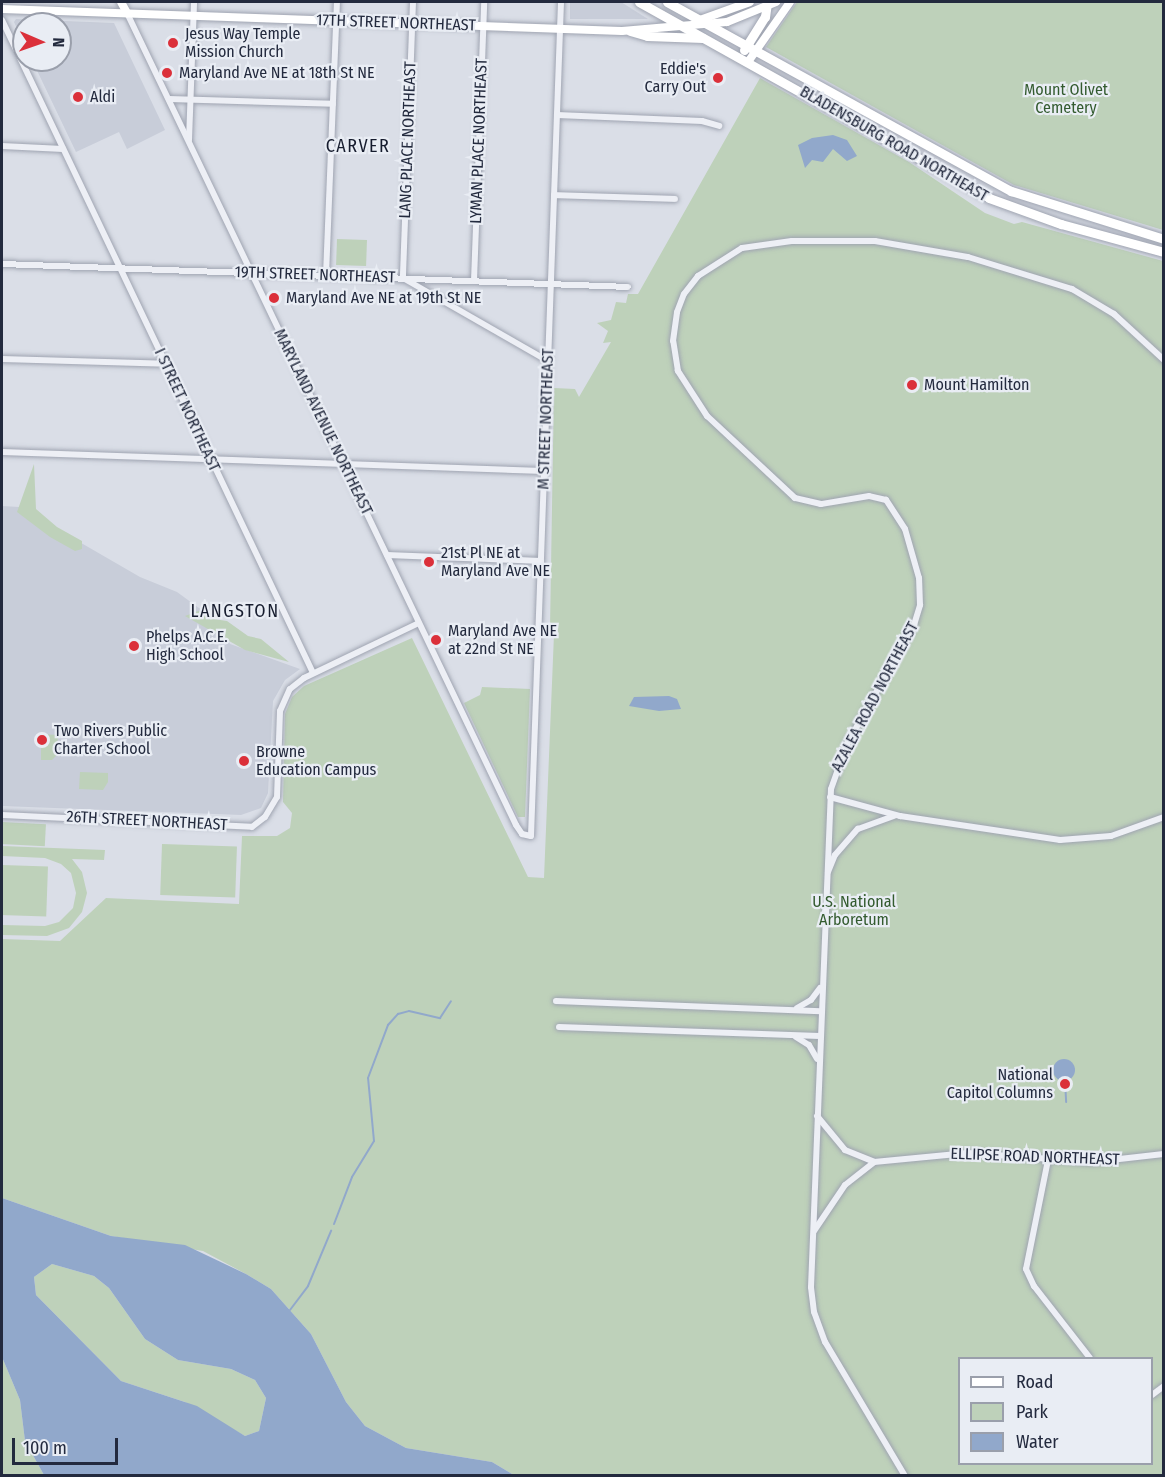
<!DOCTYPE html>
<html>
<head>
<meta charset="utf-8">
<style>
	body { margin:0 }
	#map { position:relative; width:1165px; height:1477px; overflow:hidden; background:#dadee7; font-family:"Fira Sans Condensed",sans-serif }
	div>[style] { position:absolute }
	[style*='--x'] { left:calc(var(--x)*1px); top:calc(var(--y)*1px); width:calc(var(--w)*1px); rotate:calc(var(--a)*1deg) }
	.built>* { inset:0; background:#c8cdd9 }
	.green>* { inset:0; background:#bed1ba; transform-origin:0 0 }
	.water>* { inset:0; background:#91a8cb }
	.round { border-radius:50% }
	.stream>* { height:2px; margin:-1px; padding:0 1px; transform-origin:1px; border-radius:1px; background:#91a8cb }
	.roads { filter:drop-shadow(0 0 2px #9fa4b1) drop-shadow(0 0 2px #9fa4b1) }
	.street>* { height:6px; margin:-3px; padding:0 3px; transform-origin:3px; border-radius:3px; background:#edeff5 }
	.secondary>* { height:8px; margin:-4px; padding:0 4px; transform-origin:4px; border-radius:4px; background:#fff }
	.primary>* { height:9px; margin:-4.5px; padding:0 4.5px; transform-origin:4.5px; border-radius:4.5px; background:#fff }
	.dots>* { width:16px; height:16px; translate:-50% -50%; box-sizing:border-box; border:3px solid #e9edf4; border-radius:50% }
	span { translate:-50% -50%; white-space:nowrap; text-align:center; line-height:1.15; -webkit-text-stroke:4.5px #e9edf4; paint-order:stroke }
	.street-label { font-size:16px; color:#232a3e }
	.poi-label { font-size:16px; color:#232a3e }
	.left { translate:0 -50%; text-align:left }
	.right { translate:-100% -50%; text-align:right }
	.park-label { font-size:16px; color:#335b2f }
	.neighbourhood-label { font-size:18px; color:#161c2e; letter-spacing:1.5px }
	.frame { position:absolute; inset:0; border:3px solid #232a3e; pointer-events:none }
	.legend { position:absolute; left:958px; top:1357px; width:195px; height:108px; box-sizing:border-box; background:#e9edf4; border:2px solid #9a9fab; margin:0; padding:8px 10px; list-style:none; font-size:18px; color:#232a3e }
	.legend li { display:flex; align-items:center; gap:12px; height:30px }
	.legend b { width:30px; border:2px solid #9a9fab }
	.north { position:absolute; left:12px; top:12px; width:60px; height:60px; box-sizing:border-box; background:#e9edf4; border:2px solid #9a9fab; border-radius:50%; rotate:92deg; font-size:16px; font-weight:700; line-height:24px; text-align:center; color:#232a3e }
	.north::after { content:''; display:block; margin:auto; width:21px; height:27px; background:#db303a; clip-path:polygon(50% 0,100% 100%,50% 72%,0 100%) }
	.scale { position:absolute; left:12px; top:1438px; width:106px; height:27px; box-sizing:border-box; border:3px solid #232a3e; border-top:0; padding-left:8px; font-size:18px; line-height:21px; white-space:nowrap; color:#232a3e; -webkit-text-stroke:4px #e9edf4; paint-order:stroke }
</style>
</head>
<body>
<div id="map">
	<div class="built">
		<i style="clip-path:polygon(570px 2px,621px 2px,648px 19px,570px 19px)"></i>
		<i style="clip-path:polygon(16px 19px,114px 23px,165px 130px,127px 149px,119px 132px,76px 152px,32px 60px,60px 60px,60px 24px,24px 24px,24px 43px,14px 22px)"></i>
		<i style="clip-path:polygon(2px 506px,19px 507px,140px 577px,177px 592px,214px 619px,230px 644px,300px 669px,285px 680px,273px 701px,268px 793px,261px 808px,241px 815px,2px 806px)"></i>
	</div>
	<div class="green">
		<i style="clip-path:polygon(797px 2px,1163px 2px,1163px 230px,1014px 185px,766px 47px)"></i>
		<i style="clip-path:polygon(evenodd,760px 78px,909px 162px,985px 213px,1014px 224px,1022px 222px,1163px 261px,1163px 1475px,512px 1474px,492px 1462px,406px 1448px,365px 1426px,346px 1402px,311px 1334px,271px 1289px,246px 1274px,203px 1251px,111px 1236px,2px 1198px,2px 939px,60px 941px,106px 898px,239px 904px,242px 836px,277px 836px,290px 828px,292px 813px,283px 802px,285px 714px,292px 697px,304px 686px,412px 638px,528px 877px,544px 878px,554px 634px,550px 628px,554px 388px,575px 389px,579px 397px,611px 342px,603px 343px,608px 331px,597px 323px,611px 320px,616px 302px,626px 303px,628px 294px,638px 294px,760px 78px,960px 1358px,1152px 1358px,1152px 1464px,960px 1464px,960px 1358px)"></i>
		<i style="left:337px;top:239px;width:30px;height:26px;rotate:2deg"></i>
		<i style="clip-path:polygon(34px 464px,36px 509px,57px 527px,82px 541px,82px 549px,75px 551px,50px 537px,17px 512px)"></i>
		<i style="clip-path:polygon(201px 610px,207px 618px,227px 621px,248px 636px,261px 639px,289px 662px,245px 650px,185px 616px)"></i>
		<i style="clip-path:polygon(482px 687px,530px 689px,525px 817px,518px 817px,464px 703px,480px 695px)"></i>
		<i style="clip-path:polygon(41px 734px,58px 735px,57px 755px,52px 760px,41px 760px)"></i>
		<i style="clip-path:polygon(80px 772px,108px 773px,108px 782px,103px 790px,79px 789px)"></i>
		<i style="left:2px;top:822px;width:44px;height:22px;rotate:3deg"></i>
		<i style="left:162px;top:844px;width:75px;height:51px;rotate:2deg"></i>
		<i style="clip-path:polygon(2px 846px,105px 850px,104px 860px,72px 859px,82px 872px,87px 893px,82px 912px,69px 928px,47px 936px,2px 935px,2px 925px,45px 926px,59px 922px,73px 908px,76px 893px,71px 873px,61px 864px,45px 858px,2px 856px)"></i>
		<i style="left:2px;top:865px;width:46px;height:50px;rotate:2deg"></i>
		<i style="clip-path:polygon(52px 1264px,94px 1276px,109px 1288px,145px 1339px,178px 1360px,231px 1369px,255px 1380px,266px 1398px,259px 1431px,245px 1436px,185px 1402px,121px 1381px,36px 1295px,34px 1277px)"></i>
		<i style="clip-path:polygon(2px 1357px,20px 1400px,25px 1441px,44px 1475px,2px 1475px)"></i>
	</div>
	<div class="water">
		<i style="clip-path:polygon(833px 135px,847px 140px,857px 156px,847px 161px,833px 149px,823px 162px,812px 160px,805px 168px,798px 145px,812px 138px)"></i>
		<i style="clip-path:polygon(669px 696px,677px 699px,681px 709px,659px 711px,629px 706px,634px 697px)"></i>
		<i class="round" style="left:1053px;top:1059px;width:22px;height:22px"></i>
		<i style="clip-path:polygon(evenodd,2px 1198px,111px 1236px,185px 1245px,246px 1274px,271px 1289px,311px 1334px,346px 1402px,365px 1426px,406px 1448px,492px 1462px,512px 1474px,524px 1475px,44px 1475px,25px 1441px,20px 1400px,2px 1357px,2px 1198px,52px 1264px,94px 1276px,109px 1288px,145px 1339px,178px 1360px,231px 1369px,255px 1380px,266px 1398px,259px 1431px,245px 1436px,197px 1406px,121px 1381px,36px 1295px,34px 1277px,52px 1264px)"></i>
	</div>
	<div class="stream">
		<i style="--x:1065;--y:1080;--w:22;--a:87"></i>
		<i style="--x:334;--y:1224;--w:50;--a:-69"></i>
		<i style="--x:352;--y:1177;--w:42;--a:-58.6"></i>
		<i style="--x:374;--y:1141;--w:63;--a:-95.4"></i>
		<i style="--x:368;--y:1078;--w:57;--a:-69.3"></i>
		<i style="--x:388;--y:1025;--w:15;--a:-48"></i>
		<i style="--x:398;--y:1014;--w:11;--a:-15"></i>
		<i style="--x:409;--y:1011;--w:32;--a:13"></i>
		<i style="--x:440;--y:1018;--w:20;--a:-57"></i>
		<i style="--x:290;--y:1310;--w:30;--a:-53"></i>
		<i style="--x:308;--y:1286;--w:60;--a:-67.3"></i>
	</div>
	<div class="roads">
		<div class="street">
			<i style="--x:413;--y:2;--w:276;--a:92.1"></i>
			<i style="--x:403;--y:278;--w:167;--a:29.8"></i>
			<i style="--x:127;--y:13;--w:900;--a:64.4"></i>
			<i style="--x:516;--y:825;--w:11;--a:56"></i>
			<i style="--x:522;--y:834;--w:9;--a:13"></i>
			<i style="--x:531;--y:836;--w:835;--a:-87.94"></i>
			<i style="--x:2;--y:20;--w:723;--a:64.53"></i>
			<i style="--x:169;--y:99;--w:164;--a:1.7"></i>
			<i style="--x:557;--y:115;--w:145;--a:2.4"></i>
			<i style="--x:702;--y:121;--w:18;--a:16"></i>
			<i style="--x:189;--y:140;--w:138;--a:-87.9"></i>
			<i style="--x:2;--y:146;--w:61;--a:2.8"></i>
			<i style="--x:554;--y:195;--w:121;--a:1.9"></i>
			<i style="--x:2;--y:264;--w:626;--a:2.1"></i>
			<i style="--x:326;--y:275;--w:273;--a:-87.7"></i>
			<i style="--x:474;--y:281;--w:279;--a:-87.9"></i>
			<i style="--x:2;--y:359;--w:164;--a:1.7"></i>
			<i style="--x:2;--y:452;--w:542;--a:2.01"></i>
			<i style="--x:387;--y:555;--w:154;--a:2.2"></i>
			<i style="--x:830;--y:797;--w:73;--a:15.2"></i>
			<i style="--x:900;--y:816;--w:162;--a:8.5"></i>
			<i style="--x:1060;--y:840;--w:51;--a:-4.5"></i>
			<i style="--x:1111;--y:836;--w:56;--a:-19.7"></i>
			<i style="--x:2;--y:815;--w:250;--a:2.7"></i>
			<i style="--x:252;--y:827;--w:16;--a:-38"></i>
			<i style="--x:265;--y:817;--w:23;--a:-59"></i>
			<i style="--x:277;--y:797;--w:86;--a:-88"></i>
			<i style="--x:280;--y:711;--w:24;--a:-66"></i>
			<i style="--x:290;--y:689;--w:18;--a:-38"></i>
			<i style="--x:304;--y:678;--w:127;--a:-25.6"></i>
			<i style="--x:828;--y:872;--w:18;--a:-68"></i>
			<i style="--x:835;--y:855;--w:35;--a:-49"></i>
			<i style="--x:858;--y:829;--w:38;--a:-20"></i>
			<i style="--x:556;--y:1001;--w:265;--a:2.2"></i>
			<i style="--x:797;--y:1008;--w:16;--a:-30"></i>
			<i style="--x:811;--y:1000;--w:15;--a:-53"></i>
			<i style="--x:559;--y:1027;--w:261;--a:2"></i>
			<i style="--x:796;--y:1037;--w:15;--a:32"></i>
			<i style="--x:809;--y:1045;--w:16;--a:60"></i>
			<i style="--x:817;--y:1116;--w:44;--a:50.5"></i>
			<i style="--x:845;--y:1150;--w:31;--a:22"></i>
			<i style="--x:874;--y:1162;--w:94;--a:-5.5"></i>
			<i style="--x:968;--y:1153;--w:125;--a:4.1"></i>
			<i style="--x:1093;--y:1162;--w:71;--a:-6.4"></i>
			<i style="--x:1048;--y:1160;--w:111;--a:101.4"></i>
			<i style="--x:1026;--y:1269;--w:19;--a:65"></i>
			<i style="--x:1034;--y:1286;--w:91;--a:52.1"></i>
			<i style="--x:814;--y:1231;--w:55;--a:-56"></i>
			<i style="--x:845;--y:1185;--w:37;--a:-38"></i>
			<i style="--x:1152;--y:1395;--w:15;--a:-37"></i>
			<i style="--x:905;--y:1476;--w:156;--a:-120.8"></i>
			<i style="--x:825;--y:1342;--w:32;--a:-110"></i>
			<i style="--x:814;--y:1312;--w:25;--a:-97"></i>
			<i style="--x:811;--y:1287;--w:498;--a:-87.7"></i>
			<i style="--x:831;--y:789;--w:48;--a:-70.4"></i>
			<i style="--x:847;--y:744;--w:137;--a:-60.6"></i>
			<i style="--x:914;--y:625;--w:21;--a:-73"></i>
			<i style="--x:920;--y:605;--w:27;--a:-92"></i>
			<i style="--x:919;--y:578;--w:51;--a:-105.9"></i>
			<i style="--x:905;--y:529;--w:35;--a:-123"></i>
			<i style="--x:886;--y:500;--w:17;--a:-167"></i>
			<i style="--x:869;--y:496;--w:49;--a:170.5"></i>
			<i style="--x:821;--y:504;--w:27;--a:-167"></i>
			<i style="--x:795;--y:498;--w:120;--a:-137"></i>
			<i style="--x:707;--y:416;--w:54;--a:-122.8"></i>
			<i style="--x:678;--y:371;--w:30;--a:-99"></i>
			<i style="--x:673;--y:341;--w:29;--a:-82"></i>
			<i style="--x:677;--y:312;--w:19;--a:-69"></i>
			<i style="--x:684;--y:294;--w:23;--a:-52"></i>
			<i style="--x:698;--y:276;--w:52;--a:-32.5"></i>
			<i style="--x:742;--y:248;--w:50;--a:-8"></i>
			<i style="--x:792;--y:241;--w:83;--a:0"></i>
			<i style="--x:875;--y:241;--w:94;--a:9.8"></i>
			<i style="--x:968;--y:257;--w:109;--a:17.1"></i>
			<i style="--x:1072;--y:289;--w:49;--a:30.8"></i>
			<i style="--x:1114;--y:314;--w:68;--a:42.6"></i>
		</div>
		<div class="secondary">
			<i style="--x:121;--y:2;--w:13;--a:61"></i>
			<i style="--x:2;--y:9;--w:620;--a:2.03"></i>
			<i style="--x:622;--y:31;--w:105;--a:-4.9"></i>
			<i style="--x:727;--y:22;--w:53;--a:-22.2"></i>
			<i style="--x:697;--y:21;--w:56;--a:-19.7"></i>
			<i style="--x:748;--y:62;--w:73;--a:-55"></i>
		</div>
		<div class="primary">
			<i style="--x:639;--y:2;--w:401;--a:29.2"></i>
			<i style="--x:989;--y:198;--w:77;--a:19.9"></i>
			<i style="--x:1061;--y:224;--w:107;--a:15.2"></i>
			<i style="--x:667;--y:2;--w:393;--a:28.8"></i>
			<i style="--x:1011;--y:191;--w:160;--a:17.4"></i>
			<i style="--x:630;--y:31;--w:18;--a:16"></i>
			<i style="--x:647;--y:36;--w:56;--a:2"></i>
			<i style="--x:744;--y:50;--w:39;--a:-58"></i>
			<i style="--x:765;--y:17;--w:15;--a:-82"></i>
		</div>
	</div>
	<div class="dots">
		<i style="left:173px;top:43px;background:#db303a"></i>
		<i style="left:167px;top:73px;background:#db303a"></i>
		<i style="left:718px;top:78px;background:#db303a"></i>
		<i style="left:78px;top:97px;background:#db303a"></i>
		<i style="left:274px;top:298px;background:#db303a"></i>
		<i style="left:912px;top:385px;background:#db303a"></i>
		<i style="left:429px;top:562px;background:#db303a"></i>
		<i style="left:436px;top:640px;background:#db303a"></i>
		<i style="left:134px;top:646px;background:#db303a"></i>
		<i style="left:42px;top:740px;background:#db303a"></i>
		<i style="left:244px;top:761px;background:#db303a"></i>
		<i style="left:1065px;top:1084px;background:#db303a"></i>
	</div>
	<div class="street-label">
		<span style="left:396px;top:23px;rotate:2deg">17TH STREET NORTHEAST</span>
		<span style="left:408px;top:140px;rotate:-88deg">LANG PLACE NORTHEAST</span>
		<span style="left:479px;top:141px;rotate:-88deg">LYMAN PLACE NORTHEAST</span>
		<span style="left:894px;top:144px;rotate:30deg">BLADENSBURG ROAD NORTHEAST</span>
		<span style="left:315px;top:275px;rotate:2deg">19TH STREET NORTHEAST</span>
		<span style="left:187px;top:410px;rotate:65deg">I STREET NORTHEAST</span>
		<span style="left:546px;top:419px;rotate:-88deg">M STREET NORTHEAST</span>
		<span style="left:323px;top:422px;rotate:64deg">MARYLAND AVENUE NORTHEAST</span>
		<span style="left:875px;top:697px;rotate:-62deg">AZALEA ROAD NORTHEAST</span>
		<span style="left:147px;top:821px;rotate:3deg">26TH STREET NORTHEAST</span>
		<span style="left:1035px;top:1157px;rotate:2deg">ELLIPSE ROAD NORTHEAST</span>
	</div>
	<div class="poi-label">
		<span class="left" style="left:185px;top:43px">Jesus Way Temple<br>Mission Church</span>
		<span class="right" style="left:706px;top:78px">Eddie's<br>Carry Out</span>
		<span class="left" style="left:179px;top:73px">Maryland Ave NE at 18th St NE</span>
		<span class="left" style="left:90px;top:97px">Aldi</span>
		<span class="left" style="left:286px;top:298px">Maryland Ave NE at 19th St NE</span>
		<span class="left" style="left:924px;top:385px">Mount Hamilton</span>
		<span class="left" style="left:441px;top:562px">21st Pl NE at<br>Maryland Ave NE</span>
		<span class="left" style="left:448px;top:640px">Maryland Ave NE<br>at 22nd St NE</span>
		<span class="left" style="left:146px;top:646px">Phelps A.C.E.<br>High School</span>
		<span class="left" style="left:54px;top:740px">Two Rivers Public<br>Charter School</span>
		<span class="left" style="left:256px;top:761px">Browne<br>Education Campus</span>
		<span class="right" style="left:1053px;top:1084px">National<br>Capitol Columns</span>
	</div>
	<div class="park-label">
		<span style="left:1066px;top:99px">Mount Olivet<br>Cemetery</span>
		<span style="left:854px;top:911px">U.S. National<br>Arboretum</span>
	</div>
	<div class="neighbourhood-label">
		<span style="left:358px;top:146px">CARVER</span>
		<span style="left:235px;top:611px">LANGSTON</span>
	</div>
	<div class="frame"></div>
	<ul class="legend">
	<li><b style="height:8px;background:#fff"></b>Road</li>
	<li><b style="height:16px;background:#bed1ba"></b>Park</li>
	<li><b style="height:16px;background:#91a8cb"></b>Water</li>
	</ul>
	<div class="north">N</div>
	<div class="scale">100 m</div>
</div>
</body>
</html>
